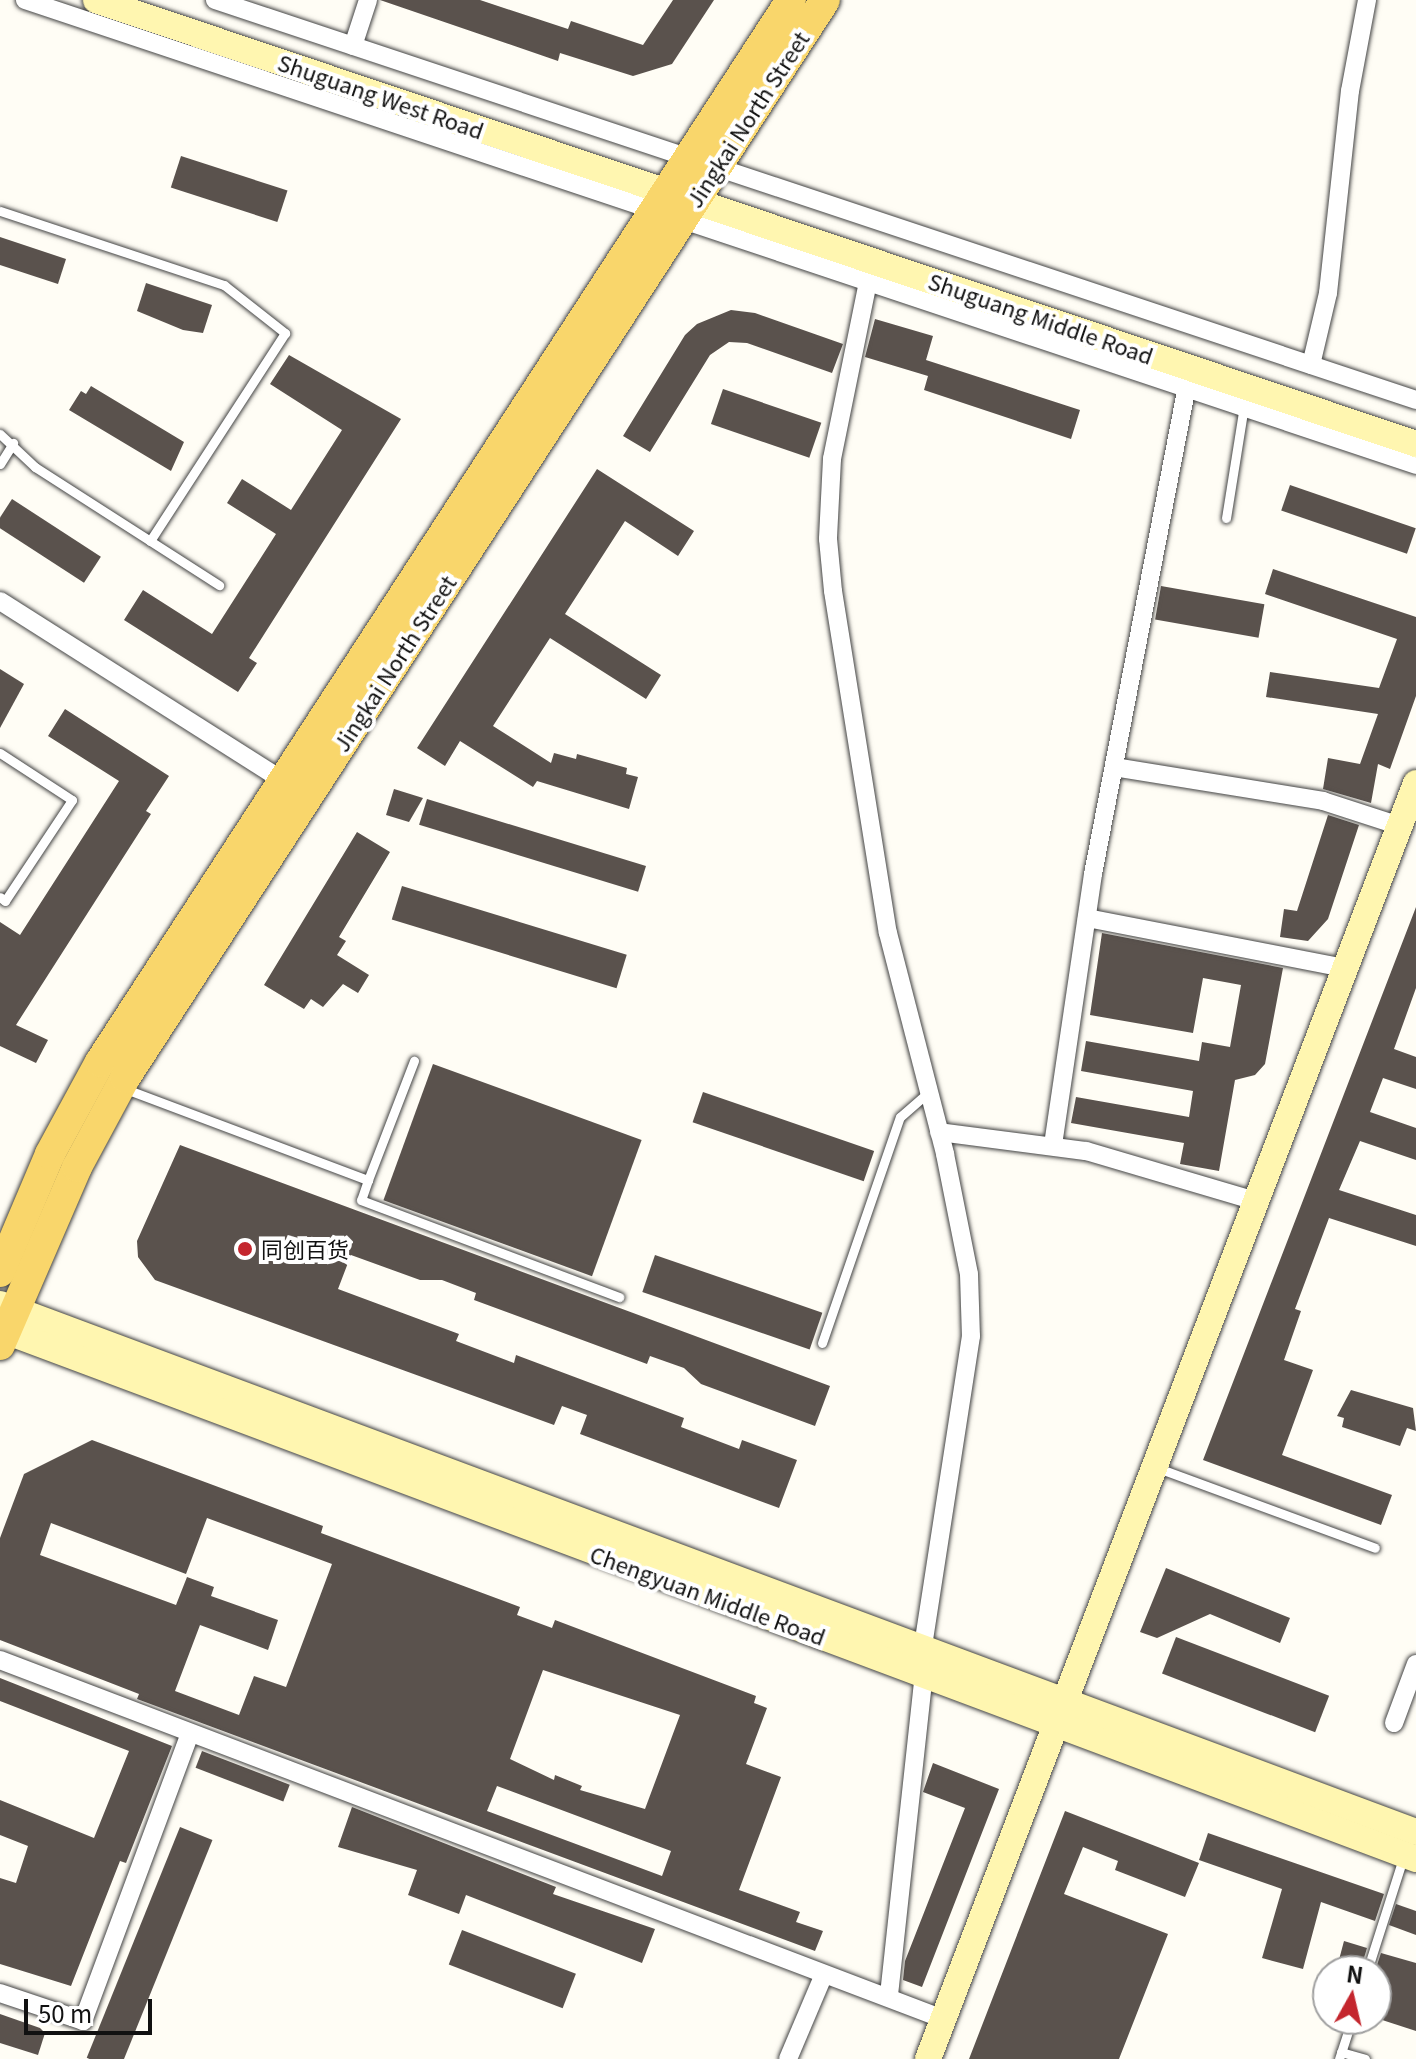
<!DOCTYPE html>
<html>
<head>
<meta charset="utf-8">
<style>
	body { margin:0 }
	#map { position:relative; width:1416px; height:2059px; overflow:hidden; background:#fffdf5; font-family:Georgia,"Noto Sans SC",serif }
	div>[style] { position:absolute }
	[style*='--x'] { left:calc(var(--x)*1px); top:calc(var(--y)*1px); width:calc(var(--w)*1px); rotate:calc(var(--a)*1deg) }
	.building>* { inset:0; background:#5a524d; transform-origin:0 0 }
	.roads { filter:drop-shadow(0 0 2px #444) drop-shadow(0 0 2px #444) }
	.lane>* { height:9px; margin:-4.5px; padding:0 4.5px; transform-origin:4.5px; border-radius:4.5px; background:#fff }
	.street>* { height:18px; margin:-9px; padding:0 9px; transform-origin:9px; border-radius:9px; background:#fff }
	.secondary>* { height:26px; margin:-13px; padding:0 13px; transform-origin:13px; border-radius:13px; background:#fff6b0 }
	.primary>* { height:30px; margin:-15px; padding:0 15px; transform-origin:15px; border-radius:15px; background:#f9d66b }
	.dots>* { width:22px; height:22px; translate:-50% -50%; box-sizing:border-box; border:4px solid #fff; border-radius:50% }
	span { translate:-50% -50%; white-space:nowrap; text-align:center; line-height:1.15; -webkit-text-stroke:8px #fff; paint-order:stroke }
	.street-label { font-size:22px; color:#111 }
	.poi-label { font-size:22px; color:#111 }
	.left { translate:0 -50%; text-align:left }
	.north { position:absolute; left:1312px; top:1955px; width:80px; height:80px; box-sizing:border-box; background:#fff; border:2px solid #a0a0a0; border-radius:50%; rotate:8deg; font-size:22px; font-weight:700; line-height:32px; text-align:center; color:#111 }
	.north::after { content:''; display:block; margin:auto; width:28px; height:36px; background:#c4262e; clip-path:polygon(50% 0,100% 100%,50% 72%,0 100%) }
	.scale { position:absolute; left:24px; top:1999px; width:128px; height:36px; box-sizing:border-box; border:4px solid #111; border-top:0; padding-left:10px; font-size:24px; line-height:28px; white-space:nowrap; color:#111; -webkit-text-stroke:6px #fff; paint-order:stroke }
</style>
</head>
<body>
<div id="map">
	<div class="building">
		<i style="clip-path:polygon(380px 0,480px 0,568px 29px,571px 21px,643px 45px,673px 0,714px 0,672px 64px,633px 76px,560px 53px,558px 61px)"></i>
		<i style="left:181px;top:156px;width:112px;height:33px;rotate:18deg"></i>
		<i style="clip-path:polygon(0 237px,66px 259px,58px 284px,0 265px)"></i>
		<i style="clip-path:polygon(146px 283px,212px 305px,203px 333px,183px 330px,137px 311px)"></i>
		<i style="clip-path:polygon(731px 310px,755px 313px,843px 344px,832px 373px,747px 343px,729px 342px,710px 355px,650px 452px,623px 436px,685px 335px,697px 324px)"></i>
		<i style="clip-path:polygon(875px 319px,933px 336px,926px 360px,1080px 410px,1071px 439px,924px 390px,928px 376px,865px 357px)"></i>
		<i style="clip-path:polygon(289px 355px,401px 419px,249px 658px,257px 663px,238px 692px,124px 620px,143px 590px,212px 634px,276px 534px,227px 503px,242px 479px,291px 510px,342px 430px,270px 384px)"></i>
		<i style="clip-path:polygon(91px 386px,184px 442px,171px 471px,69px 410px,81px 391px,86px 394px)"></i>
		<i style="left:723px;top:389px;width:104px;height:37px;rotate:19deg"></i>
		<i style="clip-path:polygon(597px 469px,694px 531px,678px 556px,625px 521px,565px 614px,661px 675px,646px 699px,550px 638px,493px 726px,551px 763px,554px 753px,576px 759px,577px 754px,627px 768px,626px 774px,638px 777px,629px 809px,537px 781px,533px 787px,460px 741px,445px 766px,417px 748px)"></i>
		<i style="left:1290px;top:485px;width:133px;height:27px;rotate:19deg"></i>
		<i style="left:12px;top:499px;width:106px;height:31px;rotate:33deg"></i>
		<i style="clip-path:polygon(1273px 569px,1416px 617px,1416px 696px,1390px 769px,1378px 764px,1371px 803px,1323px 789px,1328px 758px,1360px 764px,1378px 714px,1266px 697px,1270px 672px,1379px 688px,1397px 639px,1265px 594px)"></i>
		<i style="left:1161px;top:586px;width:105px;height:34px;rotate:10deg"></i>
		<i style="clip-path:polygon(0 669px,24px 684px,0 728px)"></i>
		<i style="clip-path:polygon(65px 709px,169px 776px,146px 811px,151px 814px,16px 1025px,48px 1040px,36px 1063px,0 1046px,0 922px,20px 935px,119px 781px,48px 736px)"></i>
		<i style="clip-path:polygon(394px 789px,423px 798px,409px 822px,386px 815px)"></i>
		<i style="left:427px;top:799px;width:229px;height:27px;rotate:17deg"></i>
		<i style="clip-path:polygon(1328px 815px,1359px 825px,1328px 919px,1308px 941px,1280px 937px,1284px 909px,1297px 911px)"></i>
		<i style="clip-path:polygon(357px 832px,390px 852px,339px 937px,346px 941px,337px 955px,369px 975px,358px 993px,343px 984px,323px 1007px,311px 999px,304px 1009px,264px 985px)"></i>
		<i style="left:402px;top:886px;width:235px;height:35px;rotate:17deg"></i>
		<i style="clip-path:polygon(1416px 907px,1416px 988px,1394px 1049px,1416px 1057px,1416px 1089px,1383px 1078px,1370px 1112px,1416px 1128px,1416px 1160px,1360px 1141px,1339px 1190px,1416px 1215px,1416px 1246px,1329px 1218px,1295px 1309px,1301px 1311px,1284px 1360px,1313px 1370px,1282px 1455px,1392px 1495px,1381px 1525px,1203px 1460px)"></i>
		<i style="clip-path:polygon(1102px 933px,1283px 968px,1265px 1064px,1255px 1075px,1235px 1080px,1219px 1171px,1180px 1164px,1184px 1143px,1071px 1123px,1076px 1097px,1189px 1117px,1193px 1091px,1081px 1071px,1086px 1041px,1199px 1061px,1202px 1042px,1230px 1047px,1241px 985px,1203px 978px,1193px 1033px,1090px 1015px)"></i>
		<i style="left:433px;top:1064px;width:222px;height:145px;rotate:20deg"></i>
		<i style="left:703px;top:1092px;width:181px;height:32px;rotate:19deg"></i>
		<i style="clip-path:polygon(180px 1145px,830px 1386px,815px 1426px,701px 1384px,684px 1368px,650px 1356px,647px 1364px,474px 1300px,476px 1293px,442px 1280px,420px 1280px,351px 1255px,338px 1289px,459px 1334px,456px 1341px,514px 1363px,516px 1355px,684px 1418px,681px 1427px,739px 1449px,742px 1440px,797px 1460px,779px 1508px,580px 1434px,587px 1415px,562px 1406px,554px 1425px,155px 1280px,138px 1257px,137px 1241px)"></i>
		<i style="left:655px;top:1255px;width:177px;height:39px;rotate:19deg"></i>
		<i style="clip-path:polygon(1351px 1390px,1413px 1408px,1416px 1431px,1407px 1428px,1400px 1446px,1342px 1427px,1344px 1418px,1337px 1416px)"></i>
		<i style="clip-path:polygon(evenodd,92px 1440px,323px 1526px,321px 1533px,520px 1607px,517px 1615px,552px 1628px,555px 1620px,756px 1696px,754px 1703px,767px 1708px,746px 1764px,781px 1777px,739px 1890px,800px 1912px,796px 1922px,823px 1931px,815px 1951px,137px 1699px,139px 1694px,0 1640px,0 1538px,24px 1474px,92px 1440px,207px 1518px,332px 1564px,286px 1687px,254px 1676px,239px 1715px,175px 1691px,200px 1625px,268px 1650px,278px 1620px,211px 1596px,214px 1587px,187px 1577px,176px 1605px,40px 1555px,51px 1523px,186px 1574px,207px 1518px,92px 1440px,543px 1670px,680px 1715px,645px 1809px,580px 1790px,582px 1786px,555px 1775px,554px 1780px,510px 1759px,543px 1670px,92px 1440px,497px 1786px,671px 1851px,662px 1876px,487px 1811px,497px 1786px)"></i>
		<i style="clip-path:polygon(1166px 1568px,1290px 1618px,1280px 1643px,1210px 1614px,1157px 1638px,1140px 1632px)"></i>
		<i style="left:1176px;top:1637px;width:164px;height:39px;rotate:21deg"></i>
		<i style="clip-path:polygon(0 1678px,172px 1746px,126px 1863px,120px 1861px,71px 1986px,0 1964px,0 1878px,16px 1883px,28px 1846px,0 1835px,0 1800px,94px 1838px,129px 1751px,0 1701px)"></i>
		<i style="left:202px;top:1751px;width:94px;height:18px;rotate:21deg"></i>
		<i style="clip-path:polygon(933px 1763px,999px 1789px,922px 1987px,903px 1980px,905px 1961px,965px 1808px,923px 1792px)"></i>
		<i style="clip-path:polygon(352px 1807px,556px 1887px,553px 1894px,655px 1929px,642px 1963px,466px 1895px,459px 1914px,408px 1895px,417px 1870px,338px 1847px)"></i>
		<i style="clip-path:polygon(1065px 1811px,1199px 1863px,1185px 1897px,1115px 1870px,1118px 1861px,1083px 1847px,1064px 1894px,1168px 1934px,1119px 2059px,969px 2059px)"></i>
		<i style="left:180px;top:1827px;width:35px;height:249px;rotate:22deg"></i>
		<i style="clip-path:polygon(1208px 1833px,1384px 1894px,1375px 1921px,1321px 1902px,1303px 1969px,1262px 1958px,1282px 1889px,1199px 1860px)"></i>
		<i style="clip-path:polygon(1396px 1904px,1416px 1911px,1416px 1935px,1389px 1925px)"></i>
		<i style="left:462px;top:1930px;width:122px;height:37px;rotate:21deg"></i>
		<i style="clip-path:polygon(1344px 1941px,1367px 1948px,1360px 1971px,1336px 1971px)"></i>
		<i style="clip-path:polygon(1381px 1953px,1416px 1963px,1416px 2031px,1376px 2018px,1375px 1971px)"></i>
		<i style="clip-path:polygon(0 2014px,40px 2028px,45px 2033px,38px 2055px,0 2043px)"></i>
	</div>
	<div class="roads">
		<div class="lane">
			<i style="--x:0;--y:211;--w:236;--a:18.3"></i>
			<i style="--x:224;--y:285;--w:78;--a:38.2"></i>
			<i style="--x:285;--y:333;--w:248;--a:123"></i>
			<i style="--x:0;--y:434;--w:48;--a:43.3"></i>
			<i style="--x:35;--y:467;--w:219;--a:32.7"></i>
			<i style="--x:0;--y:464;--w:25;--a:-58"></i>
			<i style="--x:1226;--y:518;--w:113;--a:-80.9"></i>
			<i style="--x:0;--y:753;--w:86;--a:33.1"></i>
			<i style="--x:72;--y:800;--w:121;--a:123.6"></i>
			<i style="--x:5;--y:901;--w:6;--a:-141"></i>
			<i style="--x:123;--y:1088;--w:262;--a:20.6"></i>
			<i style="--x:368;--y:1180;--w:128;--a:-68.9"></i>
			<i style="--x:368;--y:1180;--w:21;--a:109"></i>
			<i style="--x:361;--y:1200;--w:276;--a:20.6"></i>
			<i style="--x:822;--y:1343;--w:239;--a:-71"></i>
			<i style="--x:900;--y:1117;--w:37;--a:-41"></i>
			<i style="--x:1158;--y:1468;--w:231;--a:20.2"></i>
			<i style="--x:1367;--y:1971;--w:119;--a:-72.3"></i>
			<i style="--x:1341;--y:2052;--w:25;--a:16"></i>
			<i style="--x:1339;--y:2059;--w:42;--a:-72"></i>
		</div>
		<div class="street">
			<i style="--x:25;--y:0;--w:1467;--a:18.48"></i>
			<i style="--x:215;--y:0;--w:1266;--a:18.42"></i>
			<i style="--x:353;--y:46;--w:48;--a:-71.9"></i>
			<i style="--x:870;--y:272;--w:191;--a:101.5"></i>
			<i style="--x:832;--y:459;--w:80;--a:92.9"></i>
			<i style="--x:828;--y:539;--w:52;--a:84.5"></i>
			<i style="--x:833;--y:591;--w:346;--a:80.9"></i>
			<i style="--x:888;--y:933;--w:228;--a:75.5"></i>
			<i style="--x:945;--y:1154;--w:122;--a:78.7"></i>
			<i style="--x:969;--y:1274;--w:62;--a:88.2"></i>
			<i style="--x:971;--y:1336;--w:315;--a:98.8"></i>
			<i style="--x:1311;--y:365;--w:74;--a:-76.7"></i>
			<i style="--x:1328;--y:293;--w:203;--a:-83.8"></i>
			<i style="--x:1350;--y:91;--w:93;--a:-79.4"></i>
			<i style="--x:0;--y:601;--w:336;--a:32.4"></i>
			<i style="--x:1114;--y:767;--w:212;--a:9.2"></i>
			<i style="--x:1323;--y:801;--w:81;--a:18"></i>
			<i style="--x:1087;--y:918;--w:263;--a:11"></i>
			<i style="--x:939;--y:1132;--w:148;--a:7.4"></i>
			<i style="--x:1086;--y:1151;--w:177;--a:16.4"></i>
			<i style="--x:1053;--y:1145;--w:274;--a:-81.6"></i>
			<i style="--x:1093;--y:874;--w:495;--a:-79.1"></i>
			<i style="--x:0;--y:1660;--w:1009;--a:20.84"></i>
			<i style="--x:1394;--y:1723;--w:63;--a:-69.6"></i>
			<i style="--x:0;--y:1993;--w:88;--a:18.6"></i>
			<i style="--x:83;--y:2021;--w:307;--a:-69.6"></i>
			<i style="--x:889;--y:1995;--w:322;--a:-83.8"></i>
			<i style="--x:788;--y:2059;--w:92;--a:-67"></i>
		</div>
		<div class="secondary">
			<i style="--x:96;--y:0;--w:1393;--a:18.59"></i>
			<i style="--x:0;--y:1304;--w:1511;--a:20.45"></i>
			<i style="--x:0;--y:1329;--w:1512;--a:20.52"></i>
			<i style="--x:928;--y:2059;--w:1366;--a:-69.07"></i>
		</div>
		<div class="primary">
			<i style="--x:0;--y:1272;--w:128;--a:-67"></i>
			<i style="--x:50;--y:1154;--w:105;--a:-61.5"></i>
			<i style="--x:100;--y:1062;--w:1267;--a:-56.95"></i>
			<i style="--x:0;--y:1345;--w:194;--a:-66.6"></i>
			<i style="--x:77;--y:1167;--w:101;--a:-61.7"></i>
			<i style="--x:125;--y:1078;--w:1285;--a:-57"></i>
		</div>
	</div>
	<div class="dots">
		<i style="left:245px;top:1249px;background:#c4262e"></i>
	</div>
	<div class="street-label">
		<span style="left:381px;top:96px;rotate:19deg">Shuguang West Road</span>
		<span style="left:747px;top:119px;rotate:-57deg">Jingkai North Street</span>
		<span style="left:1041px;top:318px;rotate:19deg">Shuguang Middle Road</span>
		<span style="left:394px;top:663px;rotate:-57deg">Jingkai North Street</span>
		<span style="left:708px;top:1595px;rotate:20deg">Chengyuan Middle Road</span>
	</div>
	<div class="poi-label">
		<span class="left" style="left:261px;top:1249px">同创百货</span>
	</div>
	<div class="north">N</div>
	<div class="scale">50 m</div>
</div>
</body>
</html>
